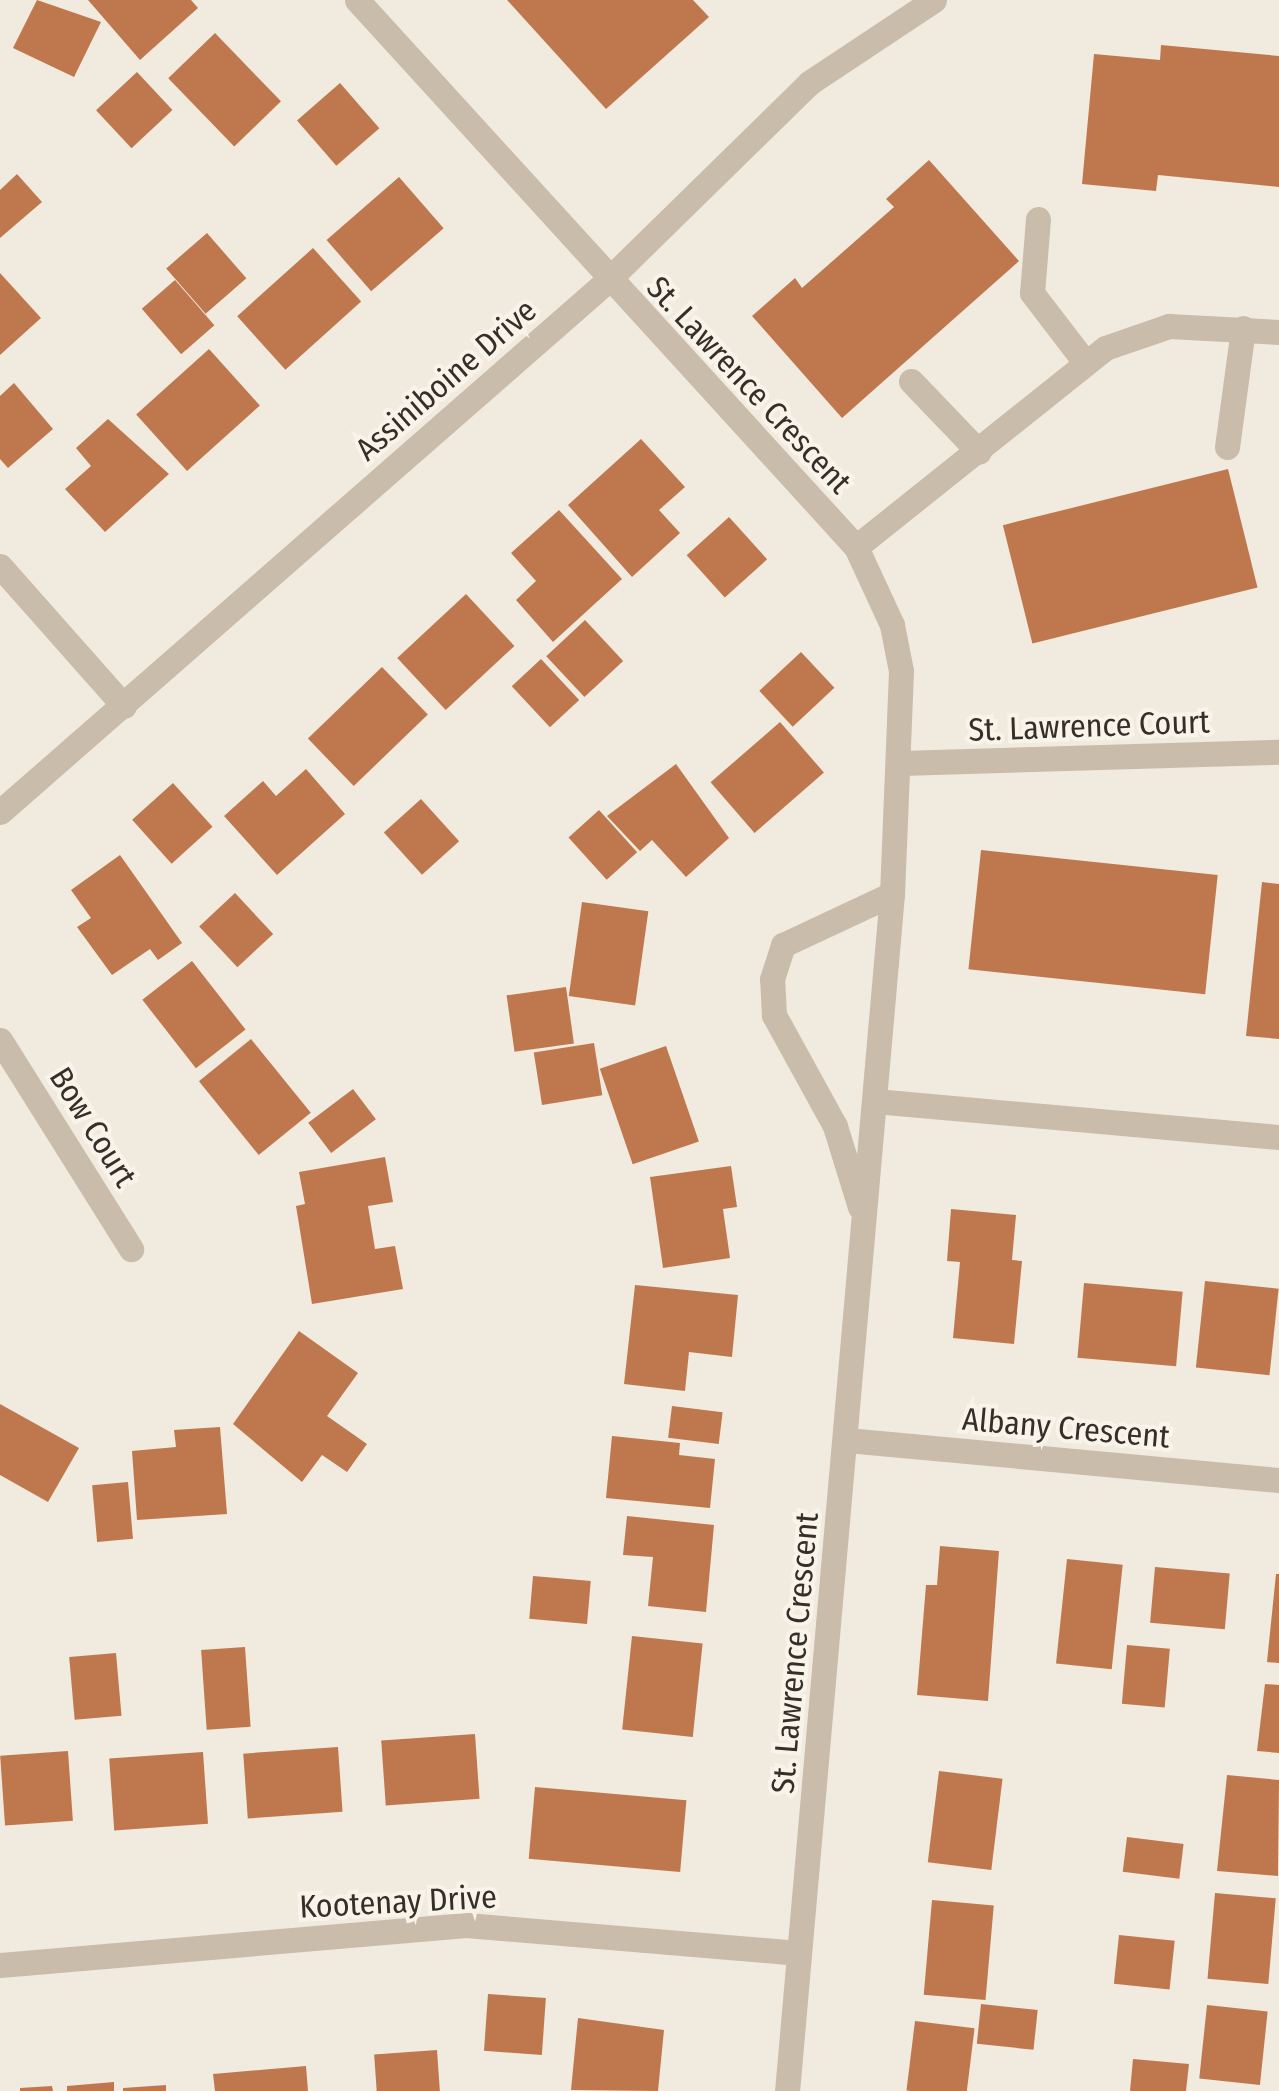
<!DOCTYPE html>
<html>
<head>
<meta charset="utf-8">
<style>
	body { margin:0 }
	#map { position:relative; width:1279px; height:2091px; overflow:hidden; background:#f1eade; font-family:"Fira Sans Condensed",sans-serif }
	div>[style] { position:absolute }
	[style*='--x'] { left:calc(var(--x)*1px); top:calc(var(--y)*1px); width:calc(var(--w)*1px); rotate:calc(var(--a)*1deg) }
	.building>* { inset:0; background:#bf784d; transform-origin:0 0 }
	.minor>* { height:25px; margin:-12.5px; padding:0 12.5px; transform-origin:12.5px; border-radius:12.5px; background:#c9bcaa }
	span { translate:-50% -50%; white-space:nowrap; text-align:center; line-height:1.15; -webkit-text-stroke:8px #f9f4ea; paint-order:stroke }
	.street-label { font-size:32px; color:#362f29 }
</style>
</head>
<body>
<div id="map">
	<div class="building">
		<i style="clip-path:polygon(37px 0,101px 22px,74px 77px,13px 48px)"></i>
		<i style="clip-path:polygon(88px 0,191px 0,198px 8px,140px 60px)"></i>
		<i style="clip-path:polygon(507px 0,693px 0,709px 17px,606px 109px)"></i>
		<i style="left:215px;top:33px;width:95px;height:65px;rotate:46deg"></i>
		<i style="clip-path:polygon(1161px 45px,1279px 56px,1279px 187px,1158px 175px,1156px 191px,1082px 184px,1094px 54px,1160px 60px)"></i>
		<i style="left:137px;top:72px;width:52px;height:56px;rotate:47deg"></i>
		<i style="left:340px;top:83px;width:60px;height:57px;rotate:49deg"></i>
		<i style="clip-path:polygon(929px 160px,1019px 261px,842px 418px,752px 316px,795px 278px,802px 288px,894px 207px,886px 199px)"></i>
		<i style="clip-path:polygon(17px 174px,42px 202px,0 238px,0 190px)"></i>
		<i style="left:399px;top:177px;width:68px;height:96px;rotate:49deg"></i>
		<i style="left:207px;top:233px;width:60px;height:54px;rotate:49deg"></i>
		<i style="left:313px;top:248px;width:72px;height:102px;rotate:48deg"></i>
		<i style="clip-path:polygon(0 273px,41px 318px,0 355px)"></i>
		<i style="left:175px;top:280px;width:60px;height:44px;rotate:49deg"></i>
		<i style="left:209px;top:349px;width:76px;height:98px;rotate:48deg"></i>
		<i style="clip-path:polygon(14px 383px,53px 429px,8px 468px,0 459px,0 396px)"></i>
		<i style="clip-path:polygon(108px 419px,169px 474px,105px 532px,65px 489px,91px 466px,76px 448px)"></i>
		<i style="clip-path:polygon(641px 439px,685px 487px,659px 510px,680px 533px,632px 577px,568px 505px)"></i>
		<i style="left:1228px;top:469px;width:122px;height:232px;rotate:76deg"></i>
		<i style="clip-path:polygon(559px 510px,622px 579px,553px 642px,516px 600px,536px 581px,511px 553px)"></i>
		<i style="left:729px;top:517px;width:57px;height:57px;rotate:48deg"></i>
		<i style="left:466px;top:594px;width:71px;height:94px;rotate:47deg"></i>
		<i style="left:585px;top:620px;width:56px;height:53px;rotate:47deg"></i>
		<i style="left:801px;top:652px;width:49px;height:57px;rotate:47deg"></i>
		<i style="left:541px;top:659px;width:56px;height:40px;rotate:47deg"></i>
		<i style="left:382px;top:667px;width:66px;height:103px;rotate:46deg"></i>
		<i style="left:780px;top:722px;width:67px;height:92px;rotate:49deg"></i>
		<i style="clip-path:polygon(676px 764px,729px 838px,686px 877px,652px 840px,640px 851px,607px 816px)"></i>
		<i style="clip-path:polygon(306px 769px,345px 814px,277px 875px,224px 816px,263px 781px,276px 796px)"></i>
		<i style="left:173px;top:783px;width:59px;height:55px;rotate:48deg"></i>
		<i style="left:421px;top:799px;width:57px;height:50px;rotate:48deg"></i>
		<i style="left:599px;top:810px;width:57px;height:41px;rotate:48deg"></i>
		<i style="left:981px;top:850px;width:238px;height:120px;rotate:6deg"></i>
		<i style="clip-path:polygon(120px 855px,182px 943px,158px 960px,150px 949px,112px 975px,77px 927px,91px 918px,71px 890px)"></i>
		<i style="clip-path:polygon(1262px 882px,1279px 884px,1279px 1039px,1246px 1036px)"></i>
		<i style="left:235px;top:893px;width:56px;height:49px;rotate:47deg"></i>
		<i style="left:582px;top:902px;width:67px;height:95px;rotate:8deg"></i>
		<i style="left:192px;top:961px;width:87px;height:63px;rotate:52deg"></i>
		<i style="left:566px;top:987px;width:57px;height:60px;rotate:82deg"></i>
		<i style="left:251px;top:1039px;width:95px;height:67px;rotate:51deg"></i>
		<i style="left:594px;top:1043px;width:53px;height:61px;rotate:81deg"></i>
		<i style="left:666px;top:1046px;width:101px;height:70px;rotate:71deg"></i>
		<i style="left:353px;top:1089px;width:38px;height:56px;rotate:53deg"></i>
		<i style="clip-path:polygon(385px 1157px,393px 1202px,368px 1206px,375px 1249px,395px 1246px,403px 1289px,312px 1304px,296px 1206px,305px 1204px,299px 1172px)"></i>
		<i style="clip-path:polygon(731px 1166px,737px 1207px,723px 1209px,730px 1258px,663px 1268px,650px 1177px)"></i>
		<i style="clip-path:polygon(951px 1209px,1016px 1215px,1012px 1260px,1022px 1261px,1014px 1344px,953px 1338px,960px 1262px,947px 1261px)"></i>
		<i style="left:1205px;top:1281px;width:74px;height:87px;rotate:6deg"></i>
		<i style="left:1084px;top:1283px;width:99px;height:75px;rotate:5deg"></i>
		<i style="clip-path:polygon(635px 1285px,738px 1295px,732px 1357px,689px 1352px,685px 1391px,624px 1384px)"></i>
		<i style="clip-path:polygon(299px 1331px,358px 1373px,327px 1416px,367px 1444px,347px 1472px,322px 1455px,302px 1482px,233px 1424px)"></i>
		<i style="clip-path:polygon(0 1404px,79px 1448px,48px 1502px,0 1475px)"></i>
		<i style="left:672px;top:1406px;width:51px;height:32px;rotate:7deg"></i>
		<i style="clip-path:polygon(220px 1427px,227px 1514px,137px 1520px,132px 1451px,176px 1447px,174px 1430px)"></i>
		<i style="clip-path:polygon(612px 1436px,680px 1443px,679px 1455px,715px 1459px,710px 1508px,606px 1498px)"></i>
		<i style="left:128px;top:1482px;width:57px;height:36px;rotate:85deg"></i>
		<i style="clip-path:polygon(627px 1516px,714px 1525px,706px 1612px,648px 1606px,653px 1557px,623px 1555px)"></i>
		<i style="clip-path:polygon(940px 1546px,999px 1551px,988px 1701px,917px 1695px,926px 1585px,937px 1585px)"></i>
		<i style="left:1067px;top:1559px;width:56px;height:105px;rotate:6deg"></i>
		<i style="left:1155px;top:1567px;width:75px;height:56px;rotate:5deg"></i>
		<i style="clip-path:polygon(1276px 1574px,1279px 1574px,1279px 1663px,1267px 1662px)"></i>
		<i style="left:533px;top:1576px;width:58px;height:43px;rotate:5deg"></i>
		<i style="left:632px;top:1636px;width:71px;height:94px;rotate:6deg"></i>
		<i style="left:1127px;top:1645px;width:43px;height:59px;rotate:5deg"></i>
		<i style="left:245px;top:1647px;width:80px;height:44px;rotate:86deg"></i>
		<i style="left:116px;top:1653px;width:63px;height:47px;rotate:85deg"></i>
		<i style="clip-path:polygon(1265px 1684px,1279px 1685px,1279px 1753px,1257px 1751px)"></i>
		<i style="left:475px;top:1734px;width:65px;height:94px;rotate:86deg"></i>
		<i style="left:338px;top:1747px;width:65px;height:95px;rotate:86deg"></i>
		<i style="left:68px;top:1751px;width:70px;height:68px;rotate:86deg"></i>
		<i style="left:203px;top:1752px;width:72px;height:94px;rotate:86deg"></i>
		<i style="left:939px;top:1771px;width:64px;height:92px;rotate:7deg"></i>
		<i style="clip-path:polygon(1227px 1775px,1279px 1780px,1278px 1876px,1217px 1871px)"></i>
		<i style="left:535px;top:1787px;width:152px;height:72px;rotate:5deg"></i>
		<i style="left:1127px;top:1837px;width:57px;height:35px;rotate:7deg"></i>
		<i style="left:1215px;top:1893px;width:61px;height:86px;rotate:5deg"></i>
		<i style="left:932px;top:1900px;width:62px;height:95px;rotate:5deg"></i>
		<i style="left:1119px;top:1935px;width:56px;height:49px;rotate:6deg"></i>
		<i style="left:488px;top:1994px;width:58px;height:57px;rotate:4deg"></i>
		<i style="left:981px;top:2004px;width:57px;height:40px;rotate:6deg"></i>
		<i style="left:1207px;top:2005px;width:61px;height:74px;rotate:6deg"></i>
		<i style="clip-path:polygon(578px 2018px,664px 2030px,658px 2091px,571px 2090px)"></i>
		<i style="left:915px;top:2021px;width:60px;height:70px;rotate:7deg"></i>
		<i style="left:437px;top:2050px;width:41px;height:63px;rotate:86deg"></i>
		<i style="clip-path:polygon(1133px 2059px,1189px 2064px,1186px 2091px,1130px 2091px)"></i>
		<i style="clip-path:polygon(306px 2066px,308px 2091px,215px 2091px,213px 2074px)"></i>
		<i style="clip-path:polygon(114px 2082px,114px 2091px,67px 2091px,67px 2086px)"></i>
		<i style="clip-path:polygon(166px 2085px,166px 2091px,123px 2091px,123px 2088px)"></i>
		<i style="clip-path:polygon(52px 2086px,53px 2091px,20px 2091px,20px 2088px)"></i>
	</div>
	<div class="minor">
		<i style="--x:357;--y:0;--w:740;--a:47.63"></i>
		<i style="--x:856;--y:547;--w:86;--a:65.2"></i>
		<i style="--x:892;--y:625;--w:47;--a:78.9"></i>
		<i style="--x:901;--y:671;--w:223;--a:92.3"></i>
		<i style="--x:892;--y:894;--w:1202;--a:95.01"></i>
		<i style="--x:1038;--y:219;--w:74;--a:94.6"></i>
		<i style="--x:1032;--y:293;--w:87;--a:52.5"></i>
		<i style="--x:911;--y:381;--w:98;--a:46.2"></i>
		<i style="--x:1227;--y:447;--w:120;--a:-82.3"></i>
		<i style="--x:856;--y:547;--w:319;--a:-38.6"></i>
		<i style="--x:1105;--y:348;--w:68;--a:-19"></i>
		<i style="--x:1169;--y:326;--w:110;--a:3.1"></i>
		<i style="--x:0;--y:566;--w:187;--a:48.5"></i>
		<i style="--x:901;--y:763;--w:378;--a:-1.7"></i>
		<i style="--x:0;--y:812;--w:806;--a:-41.18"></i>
		<i style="--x:607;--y:281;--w:283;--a:-44.4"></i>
		<i style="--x:809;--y:83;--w:150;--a:-33.6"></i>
		<i style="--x:0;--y:1040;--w:247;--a:57.9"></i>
		<i style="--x:875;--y:1101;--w:406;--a:5.1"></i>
		<i style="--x:860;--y:1207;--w:85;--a:-107.2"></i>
		<i style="--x:835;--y:1126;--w:127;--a:-118.8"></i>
		<i style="--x:774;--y:1015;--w:36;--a:-93"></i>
		<i style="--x:772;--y:979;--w:36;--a:-72"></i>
		<i style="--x:783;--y:945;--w:120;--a:-25.1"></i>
		<i style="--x:847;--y:1440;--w:434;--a:5.3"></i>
		<i style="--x:0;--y:1965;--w:468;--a:-4.9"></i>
		<i style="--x:466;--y:1925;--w:334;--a:4.8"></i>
	</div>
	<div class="street-label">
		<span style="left:446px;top:380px;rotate:-41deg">Assiniboine Drive</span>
		<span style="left:749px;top:385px;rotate:47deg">St. Lawrence Crescent</span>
		<span style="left:1089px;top:726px;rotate:-2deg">St. Lawrence Court</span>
		<span style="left:93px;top:1127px;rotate:58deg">Bow Court</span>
		<span style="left:1066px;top:1428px;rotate:5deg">Albany Crescent</span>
		<span style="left:795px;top:1653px;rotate:-85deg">St. Lawrence Crescent</span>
		<span style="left:398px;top:1902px;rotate:-3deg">Kootenay Drive</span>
	</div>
</div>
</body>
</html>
